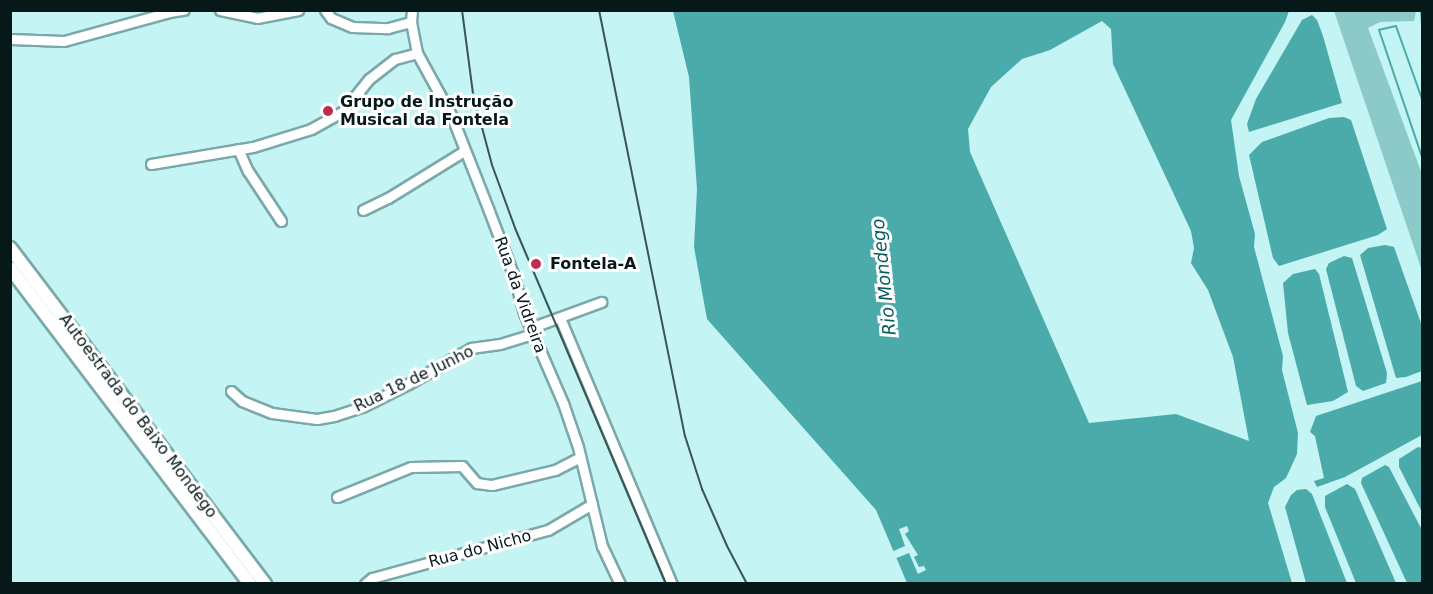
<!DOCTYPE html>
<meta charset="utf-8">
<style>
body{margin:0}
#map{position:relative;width:1433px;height:594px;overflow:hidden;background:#c4f4f3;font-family:"DejaVu Sans",sans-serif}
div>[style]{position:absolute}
.green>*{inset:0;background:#8ccaca}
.water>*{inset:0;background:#4baaaa}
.pier>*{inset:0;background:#c4f4f3}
.stream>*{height:2px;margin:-1px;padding:0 1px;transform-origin:1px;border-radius:1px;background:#4baaaa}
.roads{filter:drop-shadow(2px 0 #7ba8a8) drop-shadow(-2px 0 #7ba8a8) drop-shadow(0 2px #7ba8a8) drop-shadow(0 -2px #7ba8a8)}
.minor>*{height:9px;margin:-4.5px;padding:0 4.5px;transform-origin:4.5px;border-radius:4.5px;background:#fff}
.highway>*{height:12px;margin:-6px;padding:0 6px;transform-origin:6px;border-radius:6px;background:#fff}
.rail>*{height:2px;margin:-1px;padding:0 1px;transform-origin:1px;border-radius:1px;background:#3a5554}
.dots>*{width:16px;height:16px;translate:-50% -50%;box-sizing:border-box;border:3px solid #fff;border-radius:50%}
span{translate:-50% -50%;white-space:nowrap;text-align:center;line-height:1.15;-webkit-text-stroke:6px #fff;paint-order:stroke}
.poi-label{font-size:16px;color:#061818;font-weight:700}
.left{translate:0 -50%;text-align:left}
.street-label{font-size:16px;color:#061818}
.water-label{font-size:18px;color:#085c5d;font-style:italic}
.frame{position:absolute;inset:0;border:12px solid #061818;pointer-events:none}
</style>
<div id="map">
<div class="green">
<div style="clip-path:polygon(1334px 11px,1416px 11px,1414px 21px,1380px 22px,1368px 28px,1422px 174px,1422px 271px)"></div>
</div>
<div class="water">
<div style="clip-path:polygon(evenodd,673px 11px,1289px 11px,1285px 22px,1231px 120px,1239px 176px,1255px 234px,1254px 247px,1283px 356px,1282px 370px,1298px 433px,1297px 454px,1286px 478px,1274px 487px,1268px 503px,1292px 583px,907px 583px,876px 510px,707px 319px,694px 247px,697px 189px,689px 77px,673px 11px,1102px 21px,1111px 29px,1113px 64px,1191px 231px,1194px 248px,1191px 263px,1208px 290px,1233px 357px,1249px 441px,1176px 414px,1089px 423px,970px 152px,968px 129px,991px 87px,1022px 59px,1050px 50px,1102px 21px)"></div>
<div style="clip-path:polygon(1312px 15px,1317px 20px,1323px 36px,1342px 103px,1249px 132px,1247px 124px,1256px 99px,1302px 20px)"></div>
<div style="clip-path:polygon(1344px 117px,1351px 120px,1387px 229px,1378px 235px,1279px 266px,1273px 258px,1249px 155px,1262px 142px,1329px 118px)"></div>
<div style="clip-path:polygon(1385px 245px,1394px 247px,1422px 326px,1422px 371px,1406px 377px,1396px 378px,1360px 255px,1368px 248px)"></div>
<div style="clip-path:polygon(1344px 256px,1352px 258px,1387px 373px,1386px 383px,1363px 391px,1356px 386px,1326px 269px,1329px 263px)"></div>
<div style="clip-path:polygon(1315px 269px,1319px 274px,1348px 392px,1333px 401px,1307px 405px,1288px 333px,1283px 283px,1293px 274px)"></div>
<div style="clip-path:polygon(1422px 381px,1422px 435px,1345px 477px,1317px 487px,1314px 481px,1324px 478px,1315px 436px,1310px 432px,1316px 416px)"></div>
<div style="clip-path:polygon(1418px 447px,1422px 448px,1422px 512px,1399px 467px,1399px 459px)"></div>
<div style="clip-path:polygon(1385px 465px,1389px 467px,1422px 530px,1422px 583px,1407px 583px,1361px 483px,1362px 478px)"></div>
<div style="clip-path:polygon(1347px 484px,1355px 489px,1396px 583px,1356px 583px,1325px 507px,1325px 496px)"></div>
<div style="clip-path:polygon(1306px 489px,1312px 494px,1347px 583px,1306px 583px,1285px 507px,1291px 495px,1297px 490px)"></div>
</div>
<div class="pier">
<div style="clip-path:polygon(907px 526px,909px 531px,905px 534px,918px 555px,914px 557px,919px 567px,924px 566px,926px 570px,918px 574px,909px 553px,894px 559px,891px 552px,905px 546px,899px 529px)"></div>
</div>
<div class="stream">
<div style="left:1421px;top:10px;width:15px;rotate:86deg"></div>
<div style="left:1422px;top:99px;width:77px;rotate:-109.6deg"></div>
<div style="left:1396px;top:26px;width:17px;rotate:167deg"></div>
<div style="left:1379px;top:30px;width:134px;rotate:71.3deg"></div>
</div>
<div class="roads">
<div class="minor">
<div style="left:220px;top:10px;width:38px;rotate:12deg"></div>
<div style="left:257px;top:18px;width:42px;rotate:-11deg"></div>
<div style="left:325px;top:10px;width:10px;rotate:53deg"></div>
<div style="left:331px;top:18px;width:23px;rotate:23deg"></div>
<div style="left:352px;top:27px;width:36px;rotate:2deg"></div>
<div style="left:388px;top:28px;width:24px;rotate:-15deg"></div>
<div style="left:412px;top:10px;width:12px;rotate:95deg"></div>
<div style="left:411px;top:22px;width:32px;rotate:79deg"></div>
<div style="left:417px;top:53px;width:73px;rotate:61.3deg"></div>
<div style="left:452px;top:117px;width:101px;rotate:68.5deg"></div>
<div style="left:489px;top:211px;width:67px;rotate:69.1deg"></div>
<div style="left:513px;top:274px;width:41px;rotate:74.2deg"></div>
<div style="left:524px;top:313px;width:98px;rotate:66.6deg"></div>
<div style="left:563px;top:403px;width:46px;rotate:71.2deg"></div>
<div style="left:578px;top:447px;width:102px;rotate:76.4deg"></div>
<div style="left:602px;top:546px;width:42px;rotate:64.7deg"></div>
<div style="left:10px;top:39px;width:54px;rotate:2.1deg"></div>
<div style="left:64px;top:41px;width:109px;rotate:-15.4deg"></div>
<div style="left:169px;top:12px;width:15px;rotate:-8deg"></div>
<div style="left:238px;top:149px;width:24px;rotate:66deg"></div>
<div style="left:248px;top:171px;width:60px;rotate:56.6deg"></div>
<div style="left:151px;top:164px;width:103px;rotate:-9.5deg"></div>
<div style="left:253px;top:147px;width:61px;rotate:-17.2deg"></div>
<div style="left:311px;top:129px;width:37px;rotate:-29deg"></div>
<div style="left:343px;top:111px;width:41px;rotate:-50.9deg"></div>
<div style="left:369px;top:79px;width:33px;rotate:-38deg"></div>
<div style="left:395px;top:59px;width:23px;rotate:-15deg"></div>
<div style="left:363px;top:210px;width:28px;rotate:-26deg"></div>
<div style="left:388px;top:198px;width:89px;rotate:-31.7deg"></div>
<div style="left:560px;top:318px;width:289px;rotate:67.2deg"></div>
<div style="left:530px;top:328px;width:76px;rotate:-20.1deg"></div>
<div style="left:231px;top:391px;width:15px;rotate:42deg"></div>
<div style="left:242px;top:401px;width:32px;rotate:22deg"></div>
<div style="left:272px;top:413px;width:45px;rotate:7.6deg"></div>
<div style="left:317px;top:419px;width:17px;rotate:-10deg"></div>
<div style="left:334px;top:416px;width:29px;rotate:-18deg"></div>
<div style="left:362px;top:407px;width:51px;rotate:-26.6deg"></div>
<div style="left:408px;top:384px;width:73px;rotate:-29.7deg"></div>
<div style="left:471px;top:348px;width:29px;rotate:-8deg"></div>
<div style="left:500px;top:344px;width:34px;rotate:-17deg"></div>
<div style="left:337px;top:497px;width:80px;rotate:-22.1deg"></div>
<div style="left:411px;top:467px;width:51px;rotate:-1.1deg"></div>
<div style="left:462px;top:466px;width:23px;rotate:49deg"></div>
<div style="left:477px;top:483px;width:15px;rotate:8deg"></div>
<div style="left:492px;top:485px;width:65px;rotate:-13.4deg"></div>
<div style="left:555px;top:470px;width:28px;rotate:-27deg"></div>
<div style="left:365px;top:584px;width:9px;rotate:-41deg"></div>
<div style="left:372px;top:578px;width:182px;rotate:-15.3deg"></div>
<div style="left:548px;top:530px;width:51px;rotate:-30.6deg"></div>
</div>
<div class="highway">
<div style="left:10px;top:248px;width:422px;rotate:52.8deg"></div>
<div style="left:10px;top:268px;width:397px;rotate:52.8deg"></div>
</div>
</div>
<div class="rail">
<div style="left:462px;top:10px;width:85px;rotate:82.5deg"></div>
<div style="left:473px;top:94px;width:73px;rotate:75deg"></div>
<div style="left:492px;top:165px;width:67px;rotate:69.9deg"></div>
<div style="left:515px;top:228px;width:387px;rotate:67deg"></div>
<div style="left:599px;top:10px;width:435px;rotate:78.6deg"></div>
<div style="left:685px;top:436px;width:56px;rotate:72.2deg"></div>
<div style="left:702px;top:489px;width:62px;rotate:66.3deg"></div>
<div style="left:727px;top:546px;width:43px;rotate:62.2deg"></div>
</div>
<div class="dots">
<div style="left:328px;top:111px;background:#be2d4e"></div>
<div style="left:536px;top:264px;background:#be2d4e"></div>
</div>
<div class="poi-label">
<span class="left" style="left:340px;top:111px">Grupo de Instrução<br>Musical da Fontela</span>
<span class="left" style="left:550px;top:264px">Fontela-A</span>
</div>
<div class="street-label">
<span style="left:520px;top:295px;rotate:70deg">Rua da Vidreira</span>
<span style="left:414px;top:379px;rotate:-26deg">Rua 18 de Junho</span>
<span style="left:138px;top:416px;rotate:53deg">Autoestrada do Baixo Mondego</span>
<span style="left:480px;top:549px;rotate:-15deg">Rua do Nicho</span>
</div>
<div class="water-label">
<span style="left:884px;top:277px;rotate:-96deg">Rio Mondego</span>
</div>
<div class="frame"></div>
</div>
